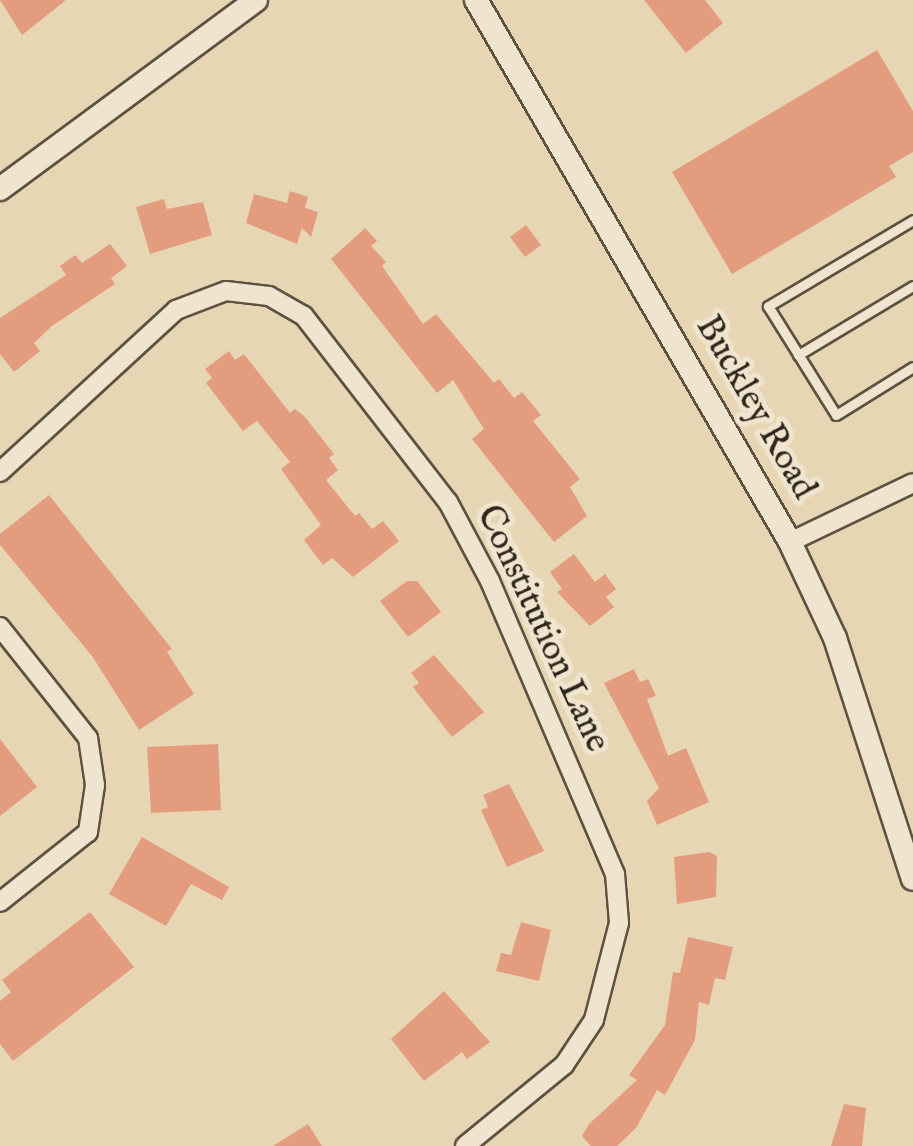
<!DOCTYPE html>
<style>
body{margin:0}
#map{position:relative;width:913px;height:1146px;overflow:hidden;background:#e7d6b3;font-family:"IM FELL English",serif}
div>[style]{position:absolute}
.building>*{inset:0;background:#e39d7e}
.roads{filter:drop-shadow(2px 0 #5d5140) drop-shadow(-2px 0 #5d5140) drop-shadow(0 2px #5d5140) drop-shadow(0 -2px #5d5140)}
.service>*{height:9px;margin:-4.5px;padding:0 4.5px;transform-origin:4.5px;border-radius:4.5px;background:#efe4ce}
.minor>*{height:18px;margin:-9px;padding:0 9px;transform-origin:9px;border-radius:9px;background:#efe4ce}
.tertiary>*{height:22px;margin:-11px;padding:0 11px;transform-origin:11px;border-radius:11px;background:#efe4ce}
span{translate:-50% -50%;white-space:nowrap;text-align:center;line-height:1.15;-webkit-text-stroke:10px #efe4ce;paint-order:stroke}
.street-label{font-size:35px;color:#2f251a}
</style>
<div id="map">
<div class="building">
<div style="clip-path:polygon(0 0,66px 0,22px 35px)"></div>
<div style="clip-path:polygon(644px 0,705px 0,723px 23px,686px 53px)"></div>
<div style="clip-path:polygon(877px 50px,913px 111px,913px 152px,889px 166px,896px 177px,732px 274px,672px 172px)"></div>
<div style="clip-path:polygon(290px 191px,308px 197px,305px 208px,318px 212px,311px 237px,302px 228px,297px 244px,246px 223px,254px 194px,287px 203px)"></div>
<div style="clip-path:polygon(164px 199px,167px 209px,203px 202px,212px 235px,150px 254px,136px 207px)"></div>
<div style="clip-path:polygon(526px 225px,541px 245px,525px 257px,510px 237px)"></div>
<div style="clip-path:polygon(365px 228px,377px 241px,371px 246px,386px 262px,382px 266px,423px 324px,436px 314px,494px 383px,499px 379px,514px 398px,522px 392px,541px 415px,533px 421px,580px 479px,570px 487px,587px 516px,554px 542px,472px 439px,484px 429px,453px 380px,437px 393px,331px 259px)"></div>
<div style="clip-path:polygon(110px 244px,127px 266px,111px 278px,115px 284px,52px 326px,34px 343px,40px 351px,14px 372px,0 354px,0 318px,66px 275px,60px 266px,75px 255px,82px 263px)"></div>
<div style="clip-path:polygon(229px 351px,235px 360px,244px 354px,290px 413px,295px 409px,305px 417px,334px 454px,329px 458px,338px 470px,326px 480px,355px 516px,359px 513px,372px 529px,383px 521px,399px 541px,353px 577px,332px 558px,323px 565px,304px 540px,321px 525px,281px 469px,290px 462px,257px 421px,243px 431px,206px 383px,212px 378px,205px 369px)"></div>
<div style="clip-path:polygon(49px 495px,172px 649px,167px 652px,194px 694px,139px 730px,92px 656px,0 545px,0 534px)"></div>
<div style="clip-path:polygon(574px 554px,595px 582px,605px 574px,616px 589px,606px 597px,614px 607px,590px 626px,557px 592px,562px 589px,550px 572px)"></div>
<div style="clip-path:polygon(407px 581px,417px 581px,441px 612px,408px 637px,380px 601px)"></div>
<div style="clip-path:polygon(434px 655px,484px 712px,452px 737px,413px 687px,419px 683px,411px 673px)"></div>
<div style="clip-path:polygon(634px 669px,640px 682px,648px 679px,656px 696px,647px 699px,668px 756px,686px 748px,709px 802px,657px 825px,647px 801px,659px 788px,604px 683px)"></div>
<div style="clip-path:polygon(0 739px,37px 787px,0 816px)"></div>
<div style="clip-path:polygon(218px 744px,221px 810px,151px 813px,147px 747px)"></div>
<div style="clip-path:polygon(509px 784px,544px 851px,507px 867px,481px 810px,488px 807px,483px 795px)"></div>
<div style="clip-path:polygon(142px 837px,229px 887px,222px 900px,191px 884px,166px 926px,109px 894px)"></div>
<div style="clip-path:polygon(709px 852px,717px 856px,716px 897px,677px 904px,674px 857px)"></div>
<div style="clip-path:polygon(90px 912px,134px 967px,13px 1061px,0 1044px,0 1001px,11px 992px,2px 980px)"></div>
<div style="clip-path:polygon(521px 922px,551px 930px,539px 981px,496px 971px,501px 953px,511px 955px)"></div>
<div style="clip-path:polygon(688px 937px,733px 947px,725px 980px,715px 978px,709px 1005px,699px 1002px,695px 1040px,665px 1095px,657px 1090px,636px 1128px,617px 1146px,591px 1146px,582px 1136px,589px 1124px,637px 1080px,629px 1075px,665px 1025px,673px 972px,680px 973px)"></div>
<div style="clip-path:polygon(444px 991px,490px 1042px,467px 1059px,462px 1052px,424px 1081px,391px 1039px)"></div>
<div style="clip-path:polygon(844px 1104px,866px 1108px,862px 1146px,831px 1146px)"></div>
<div style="clip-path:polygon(308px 1124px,322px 1146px,273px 1146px)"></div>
</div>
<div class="roads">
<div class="service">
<div style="left:913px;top:220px;width:169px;rotate:149.3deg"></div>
<div style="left:768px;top:306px;width:128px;rotate:58deg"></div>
<div style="left:836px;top:415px;width:91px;rotate:-31.9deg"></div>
<div style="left:798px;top:355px;width:134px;rotate:-31deg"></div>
</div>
<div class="minor">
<div style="left:0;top:472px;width:239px;rotate:-42.6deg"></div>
<div style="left:176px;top:310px;width:53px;rotate:-20.8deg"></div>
<div style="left:226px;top:291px;width:43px;rotate:6.6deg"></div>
<div style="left:269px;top:296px;width:40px;rotate:29.7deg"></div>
<div style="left:304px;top:316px;width:235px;rotate:52.3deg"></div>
<div style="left:448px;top:502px;width:89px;rotate:62deg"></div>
<div style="left:490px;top:581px;width:319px;rotate:66.9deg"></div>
<div style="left:615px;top:874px;width:49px;rotate:85.3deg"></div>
<div style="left:619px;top:923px;width:100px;rotate:104.5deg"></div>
<div style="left:594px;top:1020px;width:54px;rotate:123.7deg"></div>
<div style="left:564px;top:1065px;width:128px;rotate:140.7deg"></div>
<div style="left:790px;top:542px;width:136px;rotate:-25.6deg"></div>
<div style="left:0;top:627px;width:142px;rotate:51.6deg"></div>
<div style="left:88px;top:738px;width:48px;rotate:81.5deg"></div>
<div style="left:95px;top:785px;width:48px;rotate:98.5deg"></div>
<div style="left:88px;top:832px;width:112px;rotate:141.5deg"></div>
</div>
<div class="tertiary">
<div style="left:476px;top:0;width:626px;rotate:59.91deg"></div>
<div style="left:790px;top:542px;width:106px;rotate:64.9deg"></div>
<div style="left:835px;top:638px;width:253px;rotate:72.1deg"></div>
<div style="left:0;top:189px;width:318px;rotate:-36.4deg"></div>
</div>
</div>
<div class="street-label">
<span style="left:755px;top:408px;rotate:60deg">Buckley Road</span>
<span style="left:542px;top:629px;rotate:65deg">Constitution Lane</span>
</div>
</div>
